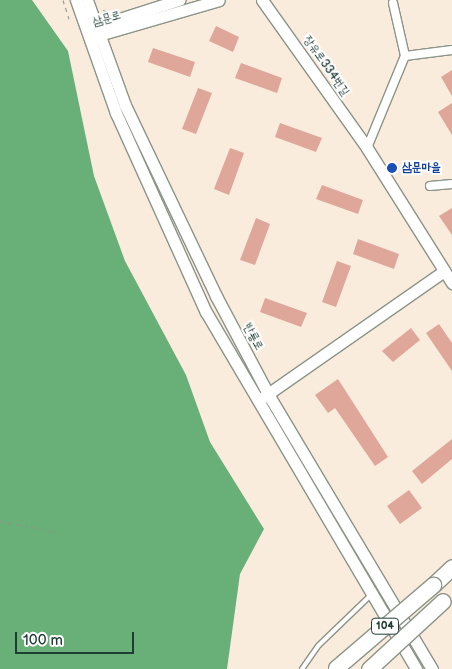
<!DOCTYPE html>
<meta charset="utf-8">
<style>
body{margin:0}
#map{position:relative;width:452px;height:669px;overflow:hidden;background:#f9ecdd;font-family:"Balsamiq Sans","Poor Story",sans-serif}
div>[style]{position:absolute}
.forest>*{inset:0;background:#68b078}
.building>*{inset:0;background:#dea799}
.path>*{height:1px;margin-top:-0.5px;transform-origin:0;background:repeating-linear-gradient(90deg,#8c9488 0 4px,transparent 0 8px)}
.roads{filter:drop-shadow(1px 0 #8c9488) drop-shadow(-1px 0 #8c9488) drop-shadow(0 1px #8c9488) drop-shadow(0 -1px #8c9488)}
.lane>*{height:4px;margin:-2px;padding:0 2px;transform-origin:2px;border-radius:2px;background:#fff}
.street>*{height:8px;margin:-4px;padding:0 4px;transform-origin:4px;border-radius:4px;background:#fff}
.secondary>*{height:11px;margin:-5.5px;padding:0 5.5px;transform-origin:5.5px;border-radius:5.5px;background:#fff}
.highway>*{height:15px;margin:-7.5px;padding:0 7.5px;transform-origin:7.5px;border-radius:7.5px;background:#fff}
.bridges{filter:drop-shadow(1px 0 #8c9488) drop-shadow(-1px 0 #8c9488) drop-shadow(0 1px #8c9488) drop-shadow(0 -1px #8c9488)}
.highway-bridge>*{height:15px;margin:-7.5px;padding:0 7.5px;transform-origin:7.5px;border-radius:7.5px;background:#fff}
.dots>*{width:14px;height:14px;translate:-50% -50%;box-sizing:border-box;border:2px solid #fff;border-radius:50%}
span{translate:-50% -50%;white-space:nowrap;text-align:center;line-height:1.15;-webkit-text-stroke:4px #fff;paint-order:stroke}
.shield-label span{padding:1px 4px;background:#fff;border:1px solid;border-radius:4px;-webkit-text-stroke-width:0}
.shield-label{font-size:11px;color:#1f3d34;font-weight:700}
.street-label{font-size:12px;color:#1f3d34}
.transit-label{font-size:12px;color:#164399;font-weight:700}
.left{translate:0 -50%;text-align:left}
.scale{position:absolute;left:15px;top:632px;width:119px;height:22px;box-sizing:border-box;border:2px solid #1f3d34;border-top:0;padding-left:6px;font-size:15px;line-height:18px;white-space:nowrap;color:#1f3d34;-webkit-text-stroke:4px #fff;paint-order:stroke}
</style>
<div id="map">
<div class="forest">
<div style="clip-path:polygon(0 0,32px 0,68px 51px,94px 176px,125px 261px,186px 375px,210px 442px,264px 529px,240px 574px,227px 669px,0 669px)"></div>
</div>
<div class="building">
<div style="clip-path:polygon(216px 26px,239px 37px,233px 52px,209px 41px)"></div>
<div style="clip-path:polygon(153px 48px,195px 62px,190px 77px,148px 62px)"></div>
<div style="clip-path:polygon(241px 63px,282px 78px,277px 93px,235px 78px)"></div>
<div style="clip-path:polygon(452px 70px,452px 96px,441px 77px)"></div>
<div style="clip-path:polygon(198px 88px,212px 93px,196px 134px,182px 129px)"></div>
<div style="clip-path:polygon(452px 103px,452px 135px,438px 112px)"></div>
<div style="clip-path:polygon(280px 123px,322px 138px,316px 152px,275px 137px)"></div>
<div style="clip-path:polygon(230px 148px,244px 153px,229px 195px,214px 189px)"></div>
<div style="clip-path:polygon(322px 185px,363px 200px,358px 214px,316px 199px)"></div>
<div style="clip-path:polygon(452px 208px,452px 235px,439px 216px)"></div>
<div style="clip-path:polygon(256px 218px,270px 224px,255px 265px,240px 260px)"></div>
<div style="clip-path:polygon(358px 239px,399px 254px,394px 269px,353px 254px)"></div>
<div style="clip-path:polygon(337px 261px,351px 266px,336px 307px,322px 302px)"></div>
<div style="clip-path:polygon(265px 298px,307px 313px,301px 327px,260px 312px)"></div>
<div style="clip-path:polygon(439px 324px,452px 343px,452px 371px,426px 333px)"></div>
<div style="clip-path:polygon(411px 328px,420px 340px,393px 362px,382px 351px)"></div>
<div style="clip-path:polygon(338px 379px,388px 457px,375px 466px,335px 408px,328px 413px,315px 395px)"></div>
<div style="clip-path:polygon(452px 439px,452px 459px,422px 484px,412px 471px)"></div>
<div style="clip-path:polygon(409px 490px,422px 508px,400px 524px,387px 506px)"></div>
</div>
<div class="path">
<div style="left:63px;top:0;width:22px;rotate:72deg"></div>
<div style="left:103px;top:10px;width:6px;rotate:18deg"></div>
<div style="left:0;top:521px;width:58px;rotate:10.9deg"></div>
</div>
<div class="roads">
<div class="lane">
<div style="left:302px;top:669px;width:29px;rotate:-55deg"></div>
<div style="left:319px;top:645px;width:71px;rotate:-43.9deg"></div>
</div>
<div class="street">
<div style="left:393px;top:3px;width:54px;rotate:77.2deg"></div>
<div style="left:405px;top:56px;width:47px;rotate:-7.3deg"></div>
<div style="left:367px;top:148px;width:100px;rotate:-67.6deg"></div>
<div style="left:430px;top:186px;width:22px;rotate:-5deg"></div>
</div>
<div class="secondary">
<div style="left:76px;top:0;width:120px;rotate:70.5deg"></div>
<div style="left:116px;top:113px;width:218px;rotate:65.7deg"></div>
<div style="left:206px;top:312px;width:414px;rotate:59.5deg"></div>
<div style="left:87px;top:0;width:112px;rotate:70.1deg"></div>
<div style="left:125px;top:105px;width:212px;rotate:64.5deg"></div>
<div style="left:216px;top:296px;width:111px;rotate:62deg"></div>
<div style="left:268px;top:394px;width:320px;rotate:59.2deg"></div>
<div style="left:262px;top:0;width:181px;rotate:54.6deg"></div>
<div style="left:367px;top:148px;width:160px;rotate:57.8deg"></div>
<div style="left:88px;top:29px;width:96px;rotate:-17.7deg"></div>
<div style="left:92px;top:37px;width:132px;rotate:-16.2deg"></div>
<div style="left:262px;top:398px;width:222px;rotate:-34.9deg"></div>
</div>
<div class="highway">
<div style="left:433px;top:585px;width:26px;rotate:-43deg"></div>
</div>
</div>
<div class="bridges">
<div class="highway-bridge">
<div style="left:336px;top:668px;width:128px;rotate:-40.6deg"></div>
<div style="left:369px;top:669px;width:100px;rotate:-42.6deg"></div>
</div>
</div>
<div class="dots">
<div style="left:392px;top:168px;background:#1a4fb4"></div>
</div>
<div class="shield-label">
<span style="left:385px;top:626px">104</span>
</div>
<div class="street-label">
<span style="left:107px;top:19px;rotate:-16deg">삼문로</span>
<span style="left:326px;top:66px;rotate:55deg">장유로334번길</span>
<span style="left:253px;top:337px;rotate:62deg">반룡로</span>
</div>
<div class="transit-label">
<span class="left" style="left:402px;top:168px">삼문마을</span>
</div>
<div class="scale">100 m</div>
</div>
